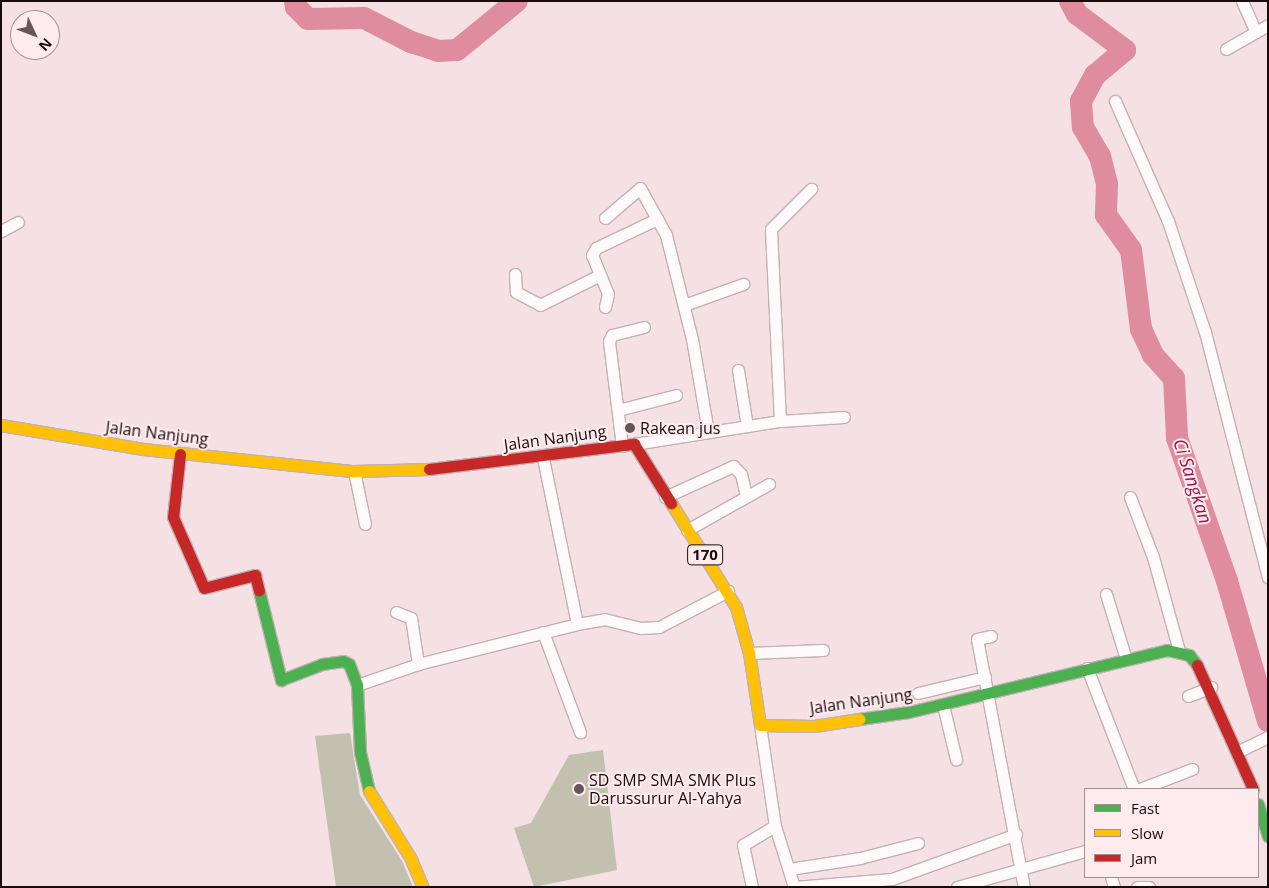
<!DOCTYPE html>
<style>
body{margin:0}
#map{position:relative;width:1269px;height:888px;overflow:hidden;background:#f5e0e4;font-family:"Open Sans",sans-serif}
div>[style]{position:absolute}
.river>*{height:22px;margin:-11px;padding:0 11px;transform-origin:11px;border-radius:11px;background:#df8c9e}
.building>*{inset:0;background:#c2c0af}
.roads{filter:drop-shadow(1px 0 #c2b1b4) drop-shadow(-1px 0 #c2b1b4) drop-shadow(0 1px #c2b1b4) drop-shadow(0 -1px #c2b1b4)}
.street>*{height:11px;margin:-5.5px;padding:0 5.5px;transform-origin:5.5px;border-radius:5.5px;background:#fefafb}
.fast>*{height:11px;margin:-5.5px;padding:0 5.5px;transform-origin:5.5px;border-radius:5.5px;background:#4caf50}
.slow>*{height:11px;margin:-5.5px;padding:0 5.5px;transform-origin:5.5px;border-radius:5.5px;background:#ffc107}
.jam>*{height:11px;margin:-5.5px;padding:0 5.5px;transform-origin:5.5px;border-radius:5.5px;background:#c62828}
.dots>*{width:14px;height:14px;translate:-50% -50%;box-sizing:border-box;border:2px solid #fdebee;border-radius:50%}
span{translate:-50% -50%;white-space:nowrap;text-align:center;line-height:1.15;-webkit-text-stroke:4px #fdebee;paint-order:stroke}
.shield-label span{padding:1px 4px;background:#fdebee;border:1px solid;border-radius:4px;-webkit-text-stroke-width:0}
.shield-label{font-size:15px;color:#180a0d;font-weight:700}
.poi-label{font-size:16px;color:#180a0d}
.left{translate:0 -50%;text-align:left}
.street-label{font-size:16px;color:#180a0d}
.water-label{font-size:18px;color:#9b1444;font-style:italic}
.frame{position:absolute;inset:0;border:2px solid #180a0d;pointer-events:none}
.legend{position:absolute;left:1084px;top:788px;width:175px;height:90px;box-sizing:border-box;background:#fdebee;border:1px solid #a19194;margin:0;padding:6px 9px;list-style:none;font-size:15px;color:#180a0d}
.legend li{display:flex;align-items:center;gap:10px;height:25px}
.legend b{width:25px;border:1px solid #a19194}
.north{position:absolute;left:10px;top:10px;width:50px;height:50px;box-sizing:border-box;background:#fdebee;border:1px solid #a19194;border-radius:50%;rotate:133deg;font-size:14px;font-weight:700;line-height:20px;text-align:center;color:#180a0d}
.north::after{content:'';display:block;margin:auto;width:18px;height:22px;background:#655558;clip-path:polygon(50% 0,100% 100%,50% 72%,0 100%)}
</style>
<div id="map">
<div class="river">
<div style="left:295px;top:1px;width:6px;rotate:81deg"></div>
<div style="left:296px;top:7px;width:17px;rotate:45deg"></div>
<div style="left:308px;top:19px;width:56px;rotate:-1deg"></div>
<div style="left:364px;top:18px;width:53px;rotate:27.1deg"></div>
<div style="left:411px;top:42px;width:28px;rotate:18deg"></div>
<div style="left:438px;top:51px;width:19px;rotate:-3deg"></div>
<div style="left:457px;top:50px;width:77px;rotate:-39.2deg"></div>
<div style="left:1070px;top:1px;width:15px;rotate:62deg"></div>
<div style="left:1077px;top:14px;width:60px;rotate:36.9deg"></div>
<div style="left:1125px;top:50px;width:39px;rotate:140deg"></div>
<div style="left:1095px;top:75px;width:30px;rotate:118deg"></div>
<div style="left:1081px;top:101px;width:26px;rotate:86deg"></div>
<div style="left:1083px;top:127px;width:34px;rotate:60deg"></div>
<div style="left:1100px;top:156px;width:29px;rotate:76deg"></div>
<div style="left:1107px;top:184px;width:31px;rotate:92deg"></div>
<div style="left:1106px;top:215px;width:43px;rotate:54.5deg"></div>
<div style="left:1131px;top:250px;width:80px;rotate:82.8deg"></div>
<div style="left:1141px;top:329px;width:29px;rotate:65deg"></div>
<div style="left:1153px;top:355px;width:31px;rotate:48deg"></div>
<div style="left:1174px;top:378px;width:60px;rotate:87.1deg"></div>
<div style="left:1177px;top:438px;width:151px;rotate:70.7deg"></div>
<div style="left:1227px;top:581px;width:146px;rotate:73.7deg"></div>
</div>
<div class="building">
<div style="clip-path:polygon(350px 733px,360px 795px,402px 861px,413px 887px,336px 887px,315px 736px)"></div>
<div style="clip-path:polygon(603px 750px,617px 870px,534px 887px,514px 828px,531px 823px,569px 755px)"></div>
</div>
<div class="roads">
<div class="street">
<div style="left:1242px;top:1px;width:34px;rotate:66deg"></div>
<div style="left:1226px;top:49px;width:48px;rotate:-29.7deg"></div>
<div style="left:1115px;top:101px;width:131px;rotate:66.2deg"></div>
<div style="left:1168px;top:221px;width:117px;rotate:71.6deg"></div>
<div style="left:1205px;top:332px;width:253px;rotate:75.6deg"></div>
<div style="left:605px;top:218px;width:46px;rotate:-40.6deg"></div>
<div style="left:640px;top:188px;width:54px;rotate:61deg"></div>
<div style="left:666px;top:235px;width:107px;rotate:76deg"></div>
<div style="left:692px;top:339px;width:94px;rotate:80.2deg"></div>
<div style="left:1px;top:231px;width:19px;rotate:-28deg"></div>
<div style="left:515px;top:274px;width:18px;rotate:87deg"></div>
<div style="left:516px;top:292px;width:27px;rotate:28deg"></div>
<div style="left:540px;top:305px;width:67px;rotate:-26.6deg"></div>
<div style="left:684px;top:305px;width:63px;rotate:-19.6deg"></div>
<div style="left:605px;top:307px;width:13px;rotate:-77deg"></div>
<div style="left:608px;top:294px;width:42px;rotate:-112.3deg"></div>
<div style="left:592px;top:255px;width:8px;rotate:-60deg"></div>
<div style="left:596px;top:248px;width:68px;rotate:-25.4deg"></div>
<div style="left:738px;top:370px;width:57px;rotate:80.9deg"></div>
<div style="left:618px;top:410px;width:60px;rotate:-14.5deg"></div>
<div style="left:780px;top:421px;width:192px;rotate:-92.7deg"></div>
<div style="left:771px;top:229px;width:57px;rotate:-45deg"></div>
<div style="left:634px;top:444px;width:148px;rotate:-9deg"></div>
<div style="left:780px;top:421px;width:64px;rotate:-3.6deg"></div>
<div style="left:622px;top:446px;width:106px;rotate:-97.1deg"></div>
<div style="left:609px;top:341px;width:7px;rotate:-63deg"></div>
<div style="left:612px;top:335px;width:33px;rotate:-14deg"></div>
<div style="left:543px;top:458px;width:169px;rotate:78.4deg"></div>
<div style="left:354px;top:471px;width:54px;rotate:78.3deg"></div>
<div style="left:665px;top:497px;width:75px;rotate:-24.5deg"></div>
<div style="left:733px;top:466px;width:11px;rotate:45deg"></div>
<div style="left:741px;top:474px;width:23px;rotate:77deg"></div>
<div style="left:1130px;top:497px;width:64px;rotate:69deg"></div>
<div style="left:1153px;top:557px;width:98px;rotate:74.5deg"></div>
<div style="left:687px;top:530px;width:94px;rotate:-29.3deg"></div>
<div style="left:1106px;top:594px;width:68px;rotate:72.9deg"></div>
<div style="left:396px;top:612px;width:16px;rotate:22deg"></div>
<div style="left:411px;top:618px;width:47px;rotate:81.3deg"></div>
<div style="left:543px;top:632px;width:107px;rotate:69.7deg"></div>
<div style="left:991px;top:636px;width:14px;rotate:168deg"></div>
<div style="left:977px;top:639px;width:252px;rotate:79.3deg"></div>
<div style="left:749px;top:653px;width:74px;rotate:-2.3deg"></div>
<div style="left:1087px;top:668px;width:130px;rotate:68.8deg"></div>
<div style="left:357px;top:685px;width:65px;rotate:-19deg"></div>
<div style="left:418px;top:664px;width:164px;rotate:-14.1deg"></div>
<div style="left:577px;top:624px;width:27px;rotate:-10deg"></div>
<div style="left:604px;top:619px;width:37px;rotate:14deg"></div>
<div style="left:640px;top:628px;width:19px;rotate:-3deg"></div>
<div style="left:659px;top:627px;width:78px;rotate:-27.6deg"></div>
<div style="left:918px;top:693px;width:69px;rotate:-13.4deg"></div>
<div style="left:1188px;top:696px;width:25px;rotate:-21deg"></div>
<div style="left:943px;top:705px;width:56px;rotate:76.5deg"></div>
<div style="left:760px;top:725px;width:102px;rotate:81.6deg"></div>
<div style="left:775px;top:826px;width:64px;rotate:72.7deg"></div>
<div style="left:1239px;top:751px;width:32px;rotate:-26deg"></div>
<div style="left:1140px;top:789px;width:56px;rotate:-21deg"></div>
<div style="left:789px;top:869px;width:72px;rotate:-8.8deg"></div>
<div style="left:860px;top:858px;width:60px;rotate:-14.5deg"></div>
<div style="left:1111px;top:877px;width:10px;rotate:73deg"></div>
<div style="left:752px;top:887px;width:43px;rotate:-102.1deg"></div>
<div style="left:743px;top:845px;width:37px;rotate:-31deg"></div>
<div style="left:794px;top:887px;width:98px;rotate:-4.7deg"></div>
<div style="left:892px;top:879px;width:132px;rotate:-19.9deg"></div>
<div style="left:957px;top:887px;width:133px;rotate:-15.7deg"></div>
<div style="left:1137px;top:887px;width:12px"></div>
</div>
<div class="fast">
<div style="left:259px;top:591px;width:92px;rotate:76.1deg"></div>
<div style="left:281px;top:680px;width:44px;rotate:-21.3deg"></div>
<div style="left:322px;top:664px;width:21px;rotate:-8deg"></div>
<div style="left:343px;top:661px;width:7px;rotate:27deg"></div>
<div style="left:349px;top:664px;width:22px;rotate:69deg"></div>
<div style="left:357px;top:685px;width:67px;rotate:87.4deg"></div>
<div style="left:360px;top:752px;width:40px;rotate:77deg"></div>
<div style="left:859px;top:719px;width:50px;rotate:-8deg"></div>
<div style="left:909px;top:712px;width:265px;rotate:-13.5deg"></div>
<div style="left:1167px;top:650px;width:23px;rotate:13deg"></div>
<div style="left:1189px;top:655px;width:13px;rotate:51deg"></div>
<div style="left:1258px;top:804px;width:34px;rotate:73deg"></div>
</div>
<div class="slow">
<div style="left:1px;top:425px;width:144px;rotate:9.6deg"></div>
<div style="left:143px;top:449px;width:212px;rotate:6deg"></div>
<div style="left:354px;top:471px;width:75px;rotate:-1.5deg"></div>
<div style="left:671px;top:503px;width:123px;rotate:58deg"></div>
<div style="left:736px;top:607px;width:48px;rotate:74.2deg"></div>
<div style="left:749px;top:653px;width:73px;rotate:81.3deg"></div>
<div style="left:760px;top:725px;width:54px;rotate:1.1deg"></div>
<div style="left:814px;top:726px;width:46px;rotate:-8.8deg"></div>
<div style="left:369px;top:791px;width:78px;rotate:58.2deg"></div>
<div style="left:410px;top:857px;width:33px;rotate:67deg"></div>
</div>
<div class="jam">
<div style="left:180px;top:454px;width:63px;rotate:96.3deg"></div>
<div style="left:173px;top:517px;width:77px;rotate:66.4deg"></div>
<div style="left:204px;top:588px;width:53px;rotate:-14.3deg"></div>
<div style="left:255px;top:575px;width:16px;rotate:76deg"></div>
<div style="left:429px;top:469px;width:207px;rotate:-7deg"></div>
<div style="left:634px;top:444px;width:70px;rotate:57.9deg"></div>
<div style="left:1197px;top:665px;width:136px;rotate:65.7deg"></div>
</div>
</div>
<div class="dots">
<div style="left:630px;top:428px;background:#655558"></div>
<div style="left:579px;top:789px;background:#655558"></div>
</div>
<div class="shield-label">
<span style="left:705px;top:555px">170</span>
</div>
<div class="poi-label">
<span class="left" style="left:640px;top:428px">Rakean jus</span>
<span class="left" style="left:589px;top:789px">SD SMP SMA SMK Plus<br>Darussurur Al-Yahya</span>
</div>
<div class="street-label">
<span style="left:157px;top:433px;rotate:7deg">Jalan Nanjung</span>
<span style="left:555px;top:438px;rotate:-8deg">Jalan Nanjung</span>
<span style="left:861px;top:701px;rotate:-8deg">Jalan Nanjung</span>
</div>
<div class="water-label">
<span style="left:1193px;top:481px;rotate:72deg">Ci Sangkan</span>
</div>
<div class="frame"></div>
<ul class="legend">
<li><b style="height:6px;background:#4caf50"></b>Fast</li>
<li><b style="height:6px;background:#ffc107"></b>Slow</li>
<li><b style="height:6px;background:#c62828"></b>Jam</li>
</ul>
<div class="north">N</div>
</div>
